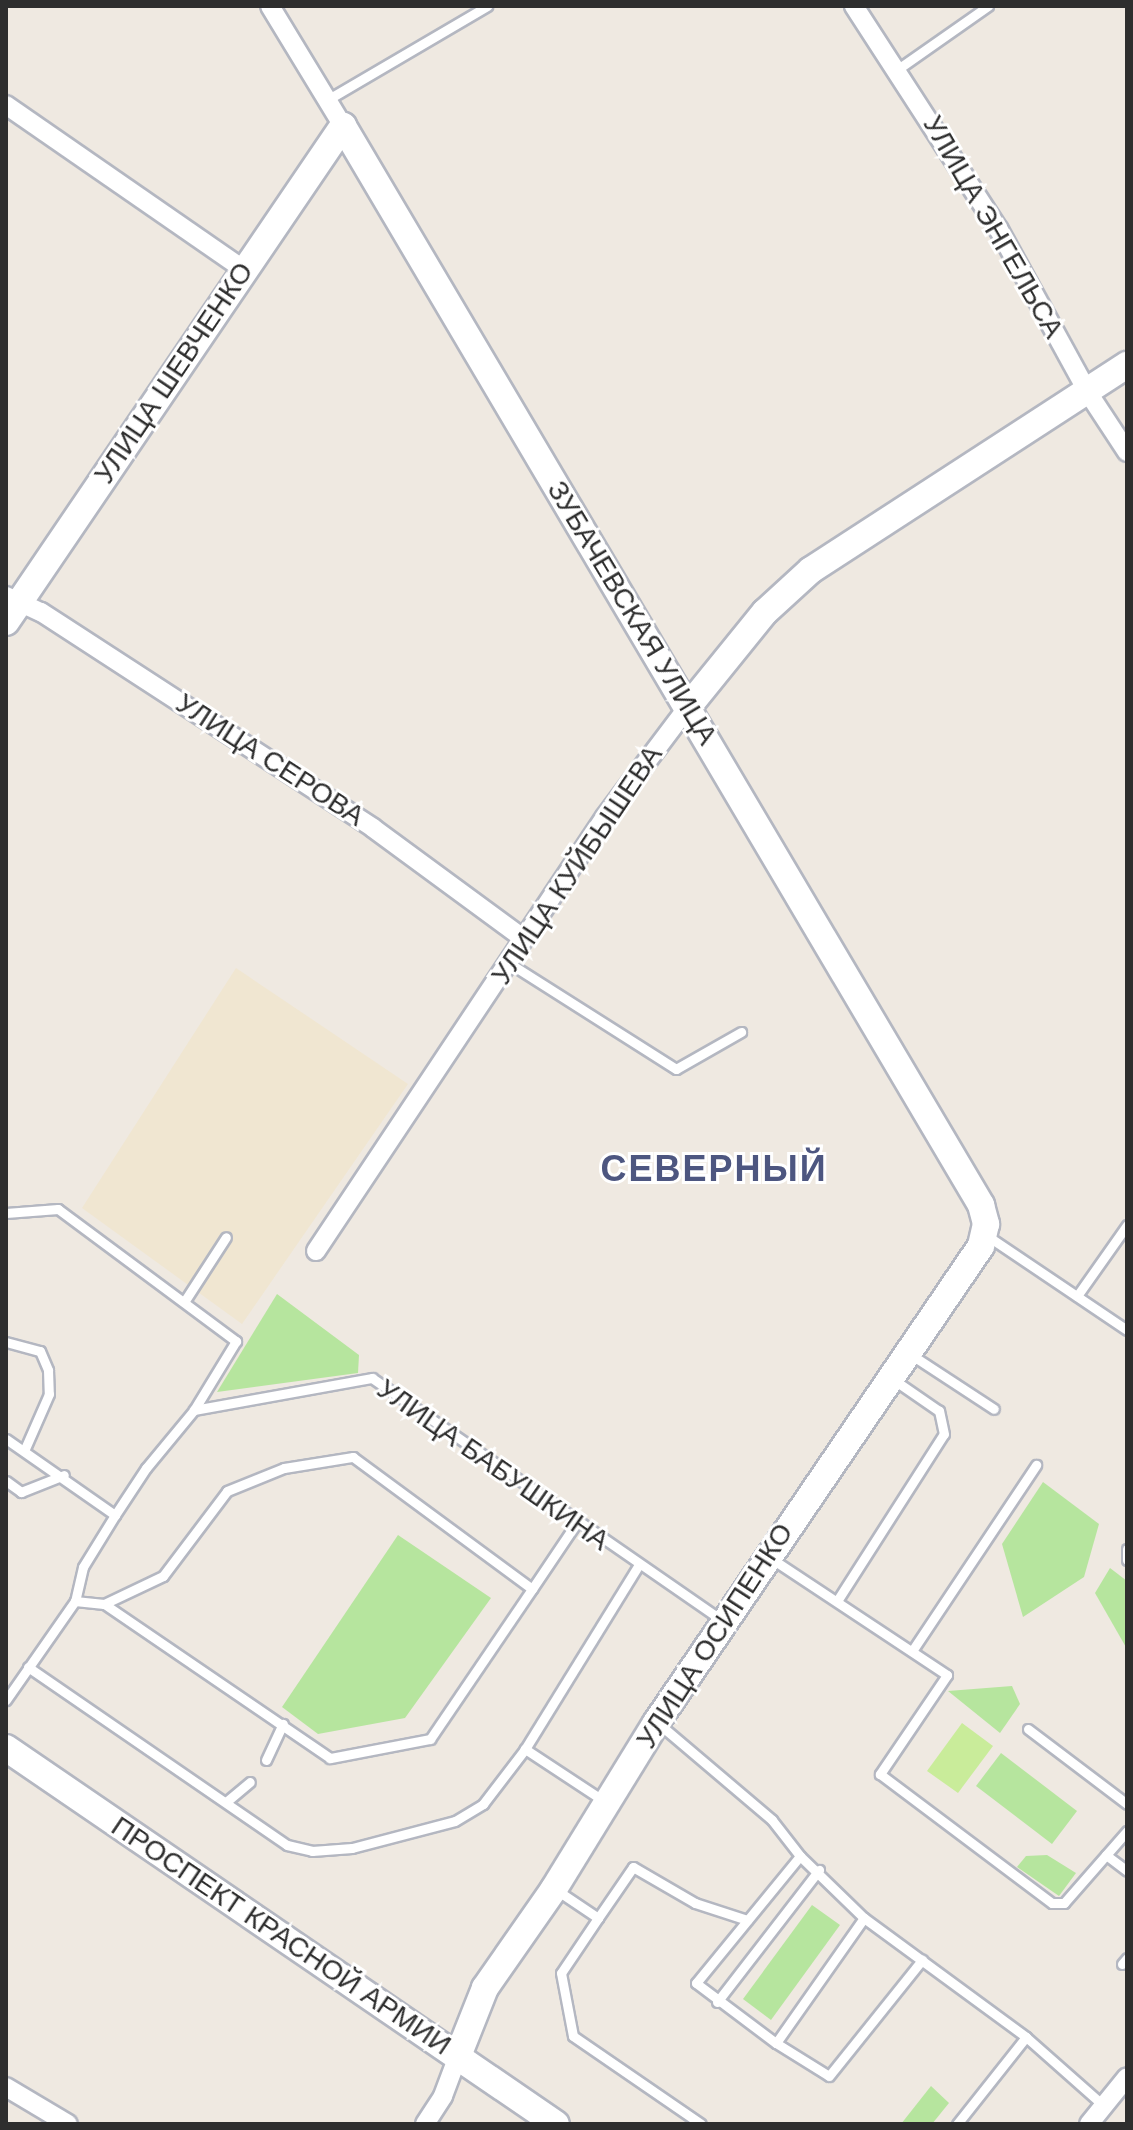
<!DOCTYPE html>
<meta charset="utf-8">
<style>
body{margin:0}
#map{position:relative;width:1133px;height:2130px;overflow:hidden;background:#efe9e1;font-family:Helvetica,sans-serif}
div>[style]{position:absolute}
.education>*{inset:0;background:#f0e6d1}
.green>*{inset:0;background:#b6e59e}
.pitch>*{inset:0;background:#c9ec9a}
.roads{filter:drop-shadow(2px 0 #b4b7c1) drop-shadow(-2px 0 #b4b7c1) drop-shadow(0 2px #b4b7c1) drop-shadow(0 -2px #b4b7c1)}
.lane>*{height:9px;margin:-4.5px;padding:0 4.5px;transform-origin:4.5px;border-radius:4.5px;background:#fff}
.street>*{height:18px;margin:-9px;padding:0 9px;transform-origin:9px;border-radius:9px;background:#fff}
.secondary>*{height:26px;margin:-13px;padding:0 13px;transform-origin:13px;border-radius:13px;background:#fff}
span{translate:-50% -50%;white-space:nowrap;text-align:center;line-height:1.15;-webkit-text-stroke:6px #fff;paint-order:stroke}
.street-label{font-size:28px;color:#2e2e2e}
.district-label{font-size:36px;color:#4d5680;font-weight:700;letter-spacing:2px}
.frame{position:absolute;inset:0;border:8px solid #2e2e2e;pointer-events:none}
</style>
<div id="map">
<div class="education">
<div style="clip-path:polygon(236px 968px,408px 1084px,242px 1324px,82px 1208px)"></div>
</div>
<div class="green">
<div style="clip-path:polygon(277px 1294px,359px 1355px,358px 1373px,217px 1392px)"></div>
<div style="clip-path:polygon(1043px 1482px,1099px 1524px,1084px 1577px,1023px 1617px,1002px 1544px)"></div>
<div style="clip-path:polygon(398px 1535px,491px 1598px,405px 1718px,318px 1734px,282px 1707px)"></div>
<div style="clip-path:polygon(1110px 1568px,1127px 1581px,1127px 1649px,1095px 1593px)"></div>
<div style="clip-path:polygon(1012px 1686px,1020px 1704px,1000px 1733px,948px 1691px)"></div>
<div style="clip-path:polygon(1001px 1753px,1077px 1811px,1052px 1844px,976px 1786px)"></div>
<div style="clip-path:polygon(1047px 1855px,1076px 1873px,1059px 1896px,1017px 1867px,1026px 1856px)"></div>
<div style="clip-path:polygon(812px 1905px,840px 1925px,771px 2020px,743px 1999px)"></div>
<div style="clip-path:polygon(931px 2086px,949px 2103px,932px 2124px,901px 2124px)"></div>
</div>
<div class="pitch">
<div style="clip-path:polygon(962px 1723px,993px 1746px,958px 1793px,927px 1771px)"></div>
</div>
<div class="roads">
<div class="lane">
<div style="left:898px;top:69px;width:110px;rotate:-35deg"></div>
<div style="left:327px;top:100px;width:186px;rotate:-30.4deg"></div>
<div style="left:509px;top:963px;width:198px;rotate:32.4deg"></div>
<div style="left:676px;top:1069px;width:75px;rotate:-29.6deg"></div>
<div style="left:6px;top:1213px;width:52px;rotate:-4.4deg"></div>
<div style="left:58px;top:1209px;width:222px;rotate:36.6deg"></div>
<div style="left:236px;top:1341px;width:81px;rotate:121.3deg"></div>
<div style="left:194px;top:1410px;width:75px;rotate:129.6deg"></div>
<div style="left:146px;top:1468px;width:56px;rotate:123.4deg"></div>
<div style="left:115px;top:1515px;width:61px;rotate:121.6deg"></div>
<div style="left:83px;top:1567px;width:35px;rotate:103deg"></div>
<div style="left:75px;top:1601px;width:121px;rotate:124.9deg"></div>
<div style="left:986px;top:1235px;width:170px;rotate:34deg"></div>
<div style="left:1077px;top:1296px;width:87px;rotate:-54.8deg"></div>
<div style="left:184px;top:1302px;width:77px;rotate:-57.1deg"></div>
<div style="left:6px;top:1342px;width:35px;rotate:15deg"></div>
<div style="left:40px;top:1351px;width:21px;rotate:67deg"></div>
<div style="left:48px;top:1370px;width:24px;rotate:88deg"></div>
<div style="left:49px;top:1394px;width:62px;rotate:113.7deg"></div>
<div style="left:910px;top:1354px;width:100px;rotate:33.2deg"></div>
<div style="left:194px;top:1410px;width:181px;rotate:-10.2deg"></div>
<div style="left:372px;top:1378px;width:428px;rotate:34.7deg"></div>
<div style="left:6px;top:1439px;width:133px;rotate:34.9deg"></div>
<div style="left:6px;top:1481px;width:19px;rotate:36deg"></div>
<div style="left:21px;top:1492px;width:46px;rotate:-21.6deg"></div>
<div style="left:1127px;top:1549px;width:11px;rotate:90deg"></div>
<div style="left:772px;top:1559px;width:210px;rotate:33.5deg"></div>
<div style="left:947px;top:1675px;width:120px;rotate:124.1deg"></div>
<div style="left:880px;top:1774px;width:215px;rotate:36.9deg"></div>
<div style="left:1052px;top:1903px;width:12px"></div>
<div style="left:1064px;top:1903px;width:96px;rotate:-48.8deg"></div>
<div style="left:532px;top:1589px;width:81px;rotate:-56.1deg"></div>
<div style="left:75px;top:1601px;width:29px;rotate:6deg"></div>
<div style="left:104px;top:1604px;width:65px;rotate:-25.4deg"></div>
<div style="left:163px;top:1576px;width:106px;rotate:-53deg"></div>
<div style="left:227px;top:1491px;width:61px;rotate:-22deg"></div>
<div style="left:284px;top:1468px;width:70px;rotate:-9.1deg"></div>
<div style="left:353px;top:1457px;width:222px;rotate:36.4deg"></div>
<div style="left:532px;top:1589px;width:181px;rotate:124.2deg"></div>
<div style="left:430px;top:1739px;width:102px;rotate:169.2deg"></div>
<div style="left:330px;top:1758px;width:273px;rotate:-145.7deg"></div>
<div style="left:837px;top:1601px;width:198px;rotate:-57.4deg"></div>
<div style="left:944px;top:1434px;width:24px;rotate:-102deg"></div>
<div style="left:939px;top:1411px;width:55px;rotate:-145.4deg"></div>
<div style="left:912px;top:1651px;width:224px;rotate:-56.3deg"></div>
<div style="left:28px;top:1667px;width:314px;rotate:34.5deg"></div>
<div style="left:287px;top:1845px;width:26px;rotate:13deg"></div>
<div style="left:312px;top:1851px;width:40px;rotate:-4.3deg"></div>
<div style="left:352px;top:1848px;width:106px;rotate:-14.7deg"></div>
<div style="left:455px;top:1821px;width:33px;rotate:-31deg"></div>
<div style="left:483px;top:1804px;width:69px;rotate:-52.6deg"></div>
<div style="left:659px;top:1724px;width:148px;rotate:40.3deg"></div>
<div style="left:772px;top:1820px;width:46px;rotate:52.1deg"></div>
<div style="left:800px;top:1856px;width:89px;rotate:44.1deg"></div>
<div style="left:864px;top:1918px;width:201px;rotate:36.3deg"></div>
<div style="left:1026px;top:2037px;width:104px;rotate:41.5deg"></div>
<div style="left:1028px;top:1729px;width:124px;rotate:37.1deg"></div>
<div style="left:266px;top:1760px;width:40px;rotate:-65deg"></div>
<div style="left:604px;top:1801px;width:95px;rotate:-146.6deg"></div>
<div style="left:525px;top:1749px;width:215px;rotate:-58.3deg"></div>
<div style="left:226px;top:1802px;width:31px;rotate:-40deg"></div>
<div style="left:1106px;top:1855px;width:26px;rotate:37deg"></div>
<div style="left:800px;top:1856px;width:164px;rotate:129.3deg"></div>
<div style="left:696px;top:1983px;width:100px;rotate:36.9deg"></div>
<div style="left:776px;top:2043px;width:153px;rotate:-54.9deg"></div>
<div style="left:555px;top:1889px;width:52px;rotate:34deg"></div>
<div style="left:598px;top:1918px;width:66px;rotate:123.9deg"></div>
<div style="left:561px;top:1973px;width:64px;rotate:79.2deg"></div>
<div style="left:573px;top:2036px;width:155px;rotate:34.5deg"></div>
<div style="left:598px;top:1918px;width:62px;rotate:-55.5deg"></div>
<div style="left:633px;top:1867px;width:72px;rotate:30.1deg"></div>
<div style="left:695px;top:1903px;width:55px;rotate:18.1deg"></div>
<div style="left:1122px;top:1964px;width:8px;rotate:-50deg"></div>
<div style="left:717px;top:2002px;width:167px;rotate:-52.3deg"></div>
<div style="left:776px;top:2043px;width:62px;rotate:31.9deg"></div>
<div style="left:829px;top:2076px;width:149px;rotate:-51.3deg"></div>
<div style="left:957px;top:2124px;width:111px;rotate:-51.6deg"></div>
</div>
<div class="street">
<div style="left:270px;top:6px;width:140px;rotate:58.7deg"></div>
<div style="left:854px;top:6px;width:267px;rotate:57.1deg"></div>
<div style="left:999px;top:230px;width:183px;rotate:61.3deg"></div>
<div style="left:1087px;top:391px;width:73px;rotate:56.7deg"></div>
<div style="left:6px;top:105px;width:290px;rotate:34.7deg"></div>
<div style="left:6px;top:596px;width:38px;rotate:25deg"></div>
<div style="left:41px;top:612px;width:396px;rotate:33deg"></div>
<div style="left:373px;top:828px;width:187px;rotate:36.3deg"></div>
<div style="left:316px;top:1251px;width:521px;rotate:-56.34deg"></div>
<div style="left:605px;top:817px;width:138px;rotate:-53deg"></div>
<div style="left:6px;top:2087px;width:72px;rotate:30.8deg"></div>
<div style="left:425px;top:2124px;width:33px;rotate:-57deg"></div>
<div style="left:443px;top:2096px;width:43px;rotate:-69.4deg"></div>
<div style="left:1089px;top:2124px;width:60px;rotate:-51deg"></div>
</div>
<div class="secondary">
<div style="left:6px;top:622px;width:600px;rotate:-55.81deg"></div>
<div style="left:343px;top:126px;width:1254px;rotate:59.4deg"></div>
<div style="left:981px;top:1205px;width:20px;rotate:75deg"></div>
<div style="left:986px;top:1224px;width:23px;rotate:103deg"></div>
<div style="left:981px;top:1246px;width:577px;rotate:124.27deg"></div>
<div style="left:656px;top:1723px;width:195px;rotate:121.6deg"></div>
<div style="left:554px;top:1889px;width:121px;rotate:124.9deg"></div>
<div style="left:485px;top:1988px;width:73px;rotate:111.7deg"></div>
<div style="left:688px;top:707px;width:122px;rotate:-51deg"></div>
<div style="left:765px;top:612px;width:62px;rotate:-42.4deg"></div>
<div style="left:811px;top:570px;width:377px;rotate:-33deg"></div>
<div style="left:6px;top:1748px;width:666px;rotate:34.36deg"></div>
</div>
</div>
<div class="street-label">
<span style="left:993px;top:227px;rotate:60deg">УЛИЦА ЭНГЕЛЬСА</span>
<span style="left:174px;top:373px;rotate:-56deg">УЛИЦА ШЕВЧЕНКО</span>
<span style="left:632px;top:613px;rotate:59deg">ЗУБАЧЕВСКАЯ УЛИЦА</span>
<span style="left:270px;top:760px;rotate:33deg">УЛИЦА СЕРОВА</span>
<span style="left:577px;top:865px;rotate:-56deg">УЛИЦА КУЙБЫШЕВА</span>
<span style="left:493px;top:1465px;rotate:35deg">УЛИЦА БАБУШКИНА</span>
<span style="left:715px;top:1636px;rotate:-57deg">УЛИЦА ОСИПЕНКО</span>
<span style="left:281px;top:1936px;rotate:34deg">ПРОСПЕКТ КРАСНОЙ АРМИИ</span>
</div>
<div class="district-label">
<span style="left:714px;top:1169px">СЕВЕРНЫЙ</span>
</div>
<div class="frame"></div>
</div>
